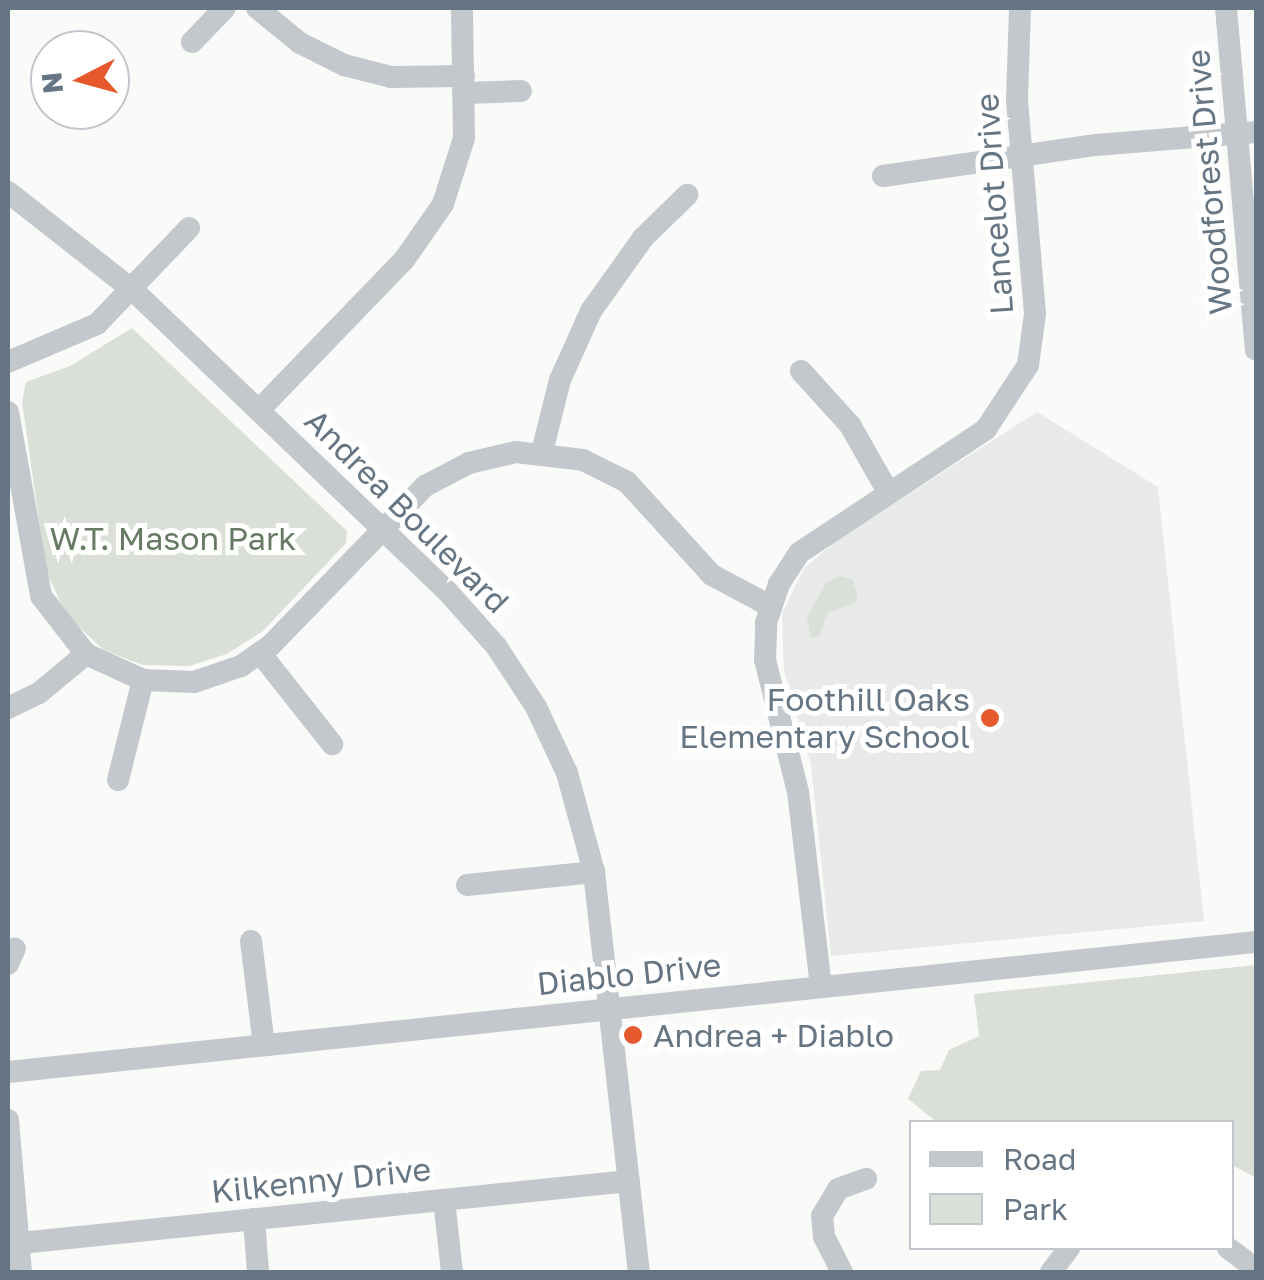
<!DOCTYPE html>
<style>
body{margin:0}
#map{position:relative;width:1264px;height:1280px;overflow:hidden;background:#fafaf8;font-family:"Golos Text",sans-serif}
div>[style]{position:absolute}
.built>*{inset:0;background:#e8e9e9}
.green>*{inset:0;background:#dadfd7}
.minor>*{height:22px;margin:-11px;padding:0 11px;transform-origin:11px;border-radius:11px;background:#c3c8cc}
.dots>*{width:28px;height:28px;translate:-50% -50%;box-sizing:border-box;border:5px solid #fff;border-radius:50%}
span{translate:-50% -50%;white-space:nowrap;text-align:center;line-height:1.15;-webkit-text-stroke:10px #fff;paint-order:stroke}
.street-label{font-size:32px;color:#657583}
.park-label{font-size:32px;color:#677a64}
.poi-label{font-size:32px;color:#657583}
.right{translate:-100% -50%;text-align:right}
.left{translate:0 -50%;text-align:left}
.frame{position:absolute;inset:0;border:10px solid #657583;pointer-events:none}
.legend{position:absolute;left:909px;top:1120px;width:325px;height:130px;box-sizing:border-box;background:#fff;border:2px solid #c1c8cd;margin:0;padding:12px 18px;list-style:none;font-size:30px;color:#657583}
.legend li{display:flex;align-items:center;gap:20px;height:50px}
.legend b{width:50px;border:2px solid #c1c8cd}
.north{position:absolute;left:30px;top:30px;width:100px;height:100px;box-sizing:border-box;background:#fff;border:2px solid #c1c8cd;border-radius:50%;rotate:264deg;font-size:28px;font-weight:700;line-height:40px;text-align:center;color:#657583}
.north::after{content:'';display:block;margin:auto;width:35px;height:45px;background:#e5592c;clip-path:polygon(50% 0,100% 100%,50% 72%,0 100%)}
</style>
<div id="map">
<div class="built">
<div style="clip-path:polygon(1037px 412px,1158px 487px,1204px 921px,831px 956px,811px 765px,784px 671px,782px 614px,804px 568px,840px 538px)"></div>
</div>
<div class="green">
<div style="clip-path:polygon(132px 328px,347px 531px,346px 543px,263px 631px,227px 654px,189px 666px,142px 665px,104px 650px,66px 615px,46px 570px,22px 402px,26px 382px,70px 366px)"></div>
<div style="clip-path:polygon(839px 576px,852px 579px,858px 596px,854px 604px,827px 613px,820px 636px,811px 638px,807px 618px,826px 583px)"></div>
<div style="clip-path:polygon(1256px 965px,1256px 1178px,1232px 1165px,1232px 1122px,937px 1122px,908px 1099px,921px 1071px,940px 1070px,949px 1050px,979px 1036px,974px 994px)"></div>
</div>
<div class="minor">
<div style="left:257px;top:8px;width:55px;rotate:39.1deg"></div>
<div style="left:300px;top:43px;width:49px;rotate:26.6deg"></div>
<div style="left:344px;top:65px;width:49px;rotate:14.3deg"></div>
<div style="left:391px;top:77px;width:73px;rotate:-0.8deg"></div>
<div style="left:1226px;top:8px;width:343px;rotate:85deg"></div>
<div style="left:192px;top:42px;width:47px;rotate:-45.9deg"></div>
<div style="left:465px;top:93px;width:56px;rotate:-2deg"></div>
<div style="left:883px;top:176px;width:215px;rotate:-8.3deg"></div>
<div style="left:1096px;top:145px;width:161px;rotate:-4.6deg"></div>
<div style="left:8px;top:192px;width:160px;rotate:38.2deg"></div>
<div style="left:134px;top:291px;width:434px;rotate:43.8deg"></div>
<div style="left:447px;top:591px;width:74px;rotate:48.3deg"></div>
<div style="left:496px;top:646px;width:73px;rotate:56.7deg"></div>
<div style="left:536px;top:707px;width:73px;rotate:64.8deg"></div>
<div style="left:567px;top:773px;width:103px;rotate:74.7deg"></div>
<div style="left:594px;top:872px;width:403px;rotate:83.6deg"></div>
<div style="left:8px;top:362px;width:97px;rotate:-23.1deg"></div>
<div style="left:97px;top:324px;width:133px;rotate:-46.2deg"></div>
<div style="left:801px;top:371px;width:73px;rotate:47.8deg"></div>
<div style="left:850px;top:425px;width:77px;rotate:60.4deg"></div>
<div style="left:259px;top:410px;width:209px;rotate:-46deg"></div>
<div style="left:404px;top:260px;width:68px;rotate:-55.1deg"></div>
<div style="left:443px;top:204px;width:69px;rotate:-72.3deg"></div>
<div style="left:464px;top:138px;width:130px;rotate:-90.9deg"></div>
<div style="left:8px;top:412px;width:187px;rotate:79.8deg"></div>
<div style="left:41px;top:596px;width:73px;rotate:52.2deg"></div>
<div style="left:86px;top:654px;width:63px;rotate:24.5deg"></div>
<div style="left:143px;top:680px;width:51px;rotate:2.2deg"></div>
<div style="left:194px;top:682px;width:50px;rotate:-18.8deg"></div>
<div style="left:241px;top:666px;width:35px;rotate:-35deg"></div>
<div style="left:270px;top:646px;width:223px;rotate:-45.9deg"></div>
<div style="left:425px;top:486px;width:50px;rotate:-27.6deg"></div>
<div style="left:469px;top:463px;width:48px;rotate:-13.2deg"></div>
<div style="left:516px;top:452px;width:67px;rotate:6.8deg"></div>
<div style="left:583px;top:460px;width:49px;rotate:26.6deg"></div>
<div style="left:627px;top:482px;width:126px;rotate:47.6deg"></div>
<div style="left:712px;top:575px;width:66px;rotate:28.1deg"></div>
<div style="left:542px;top:452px;width:74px;rotate:-76deg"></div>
<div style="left:560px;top:380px;width:76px;rotate:-65.8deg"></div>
<div style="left:591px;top:311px;width:90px;rotate:-54.5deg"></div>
<div style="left:643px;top:238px;width:62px;rotate:-44.3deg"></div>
<div style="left:261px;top:654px;width:115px;rotate:51.7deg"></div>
<div style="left:8px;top:708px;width:34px;rotate:-26deg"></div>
<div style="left:39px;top:693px;width:61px;rotate:-39.7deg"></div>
<div style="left:118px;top:780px;width:103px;rotate:-76deg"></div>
<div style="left:467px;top:885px;width:128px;rotate:-5.8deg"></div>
<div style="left:251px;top:941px;width:105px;rotate:82.9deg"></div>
<div style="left:8px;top:964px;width:17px;rotate:-66deg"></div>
<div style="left:821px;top:987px;width:196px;rotate:-96.7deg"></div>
<div style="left:798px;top:792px;width:136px;rotate:-104deg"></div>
<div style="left:765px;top:660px;width:37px;rotate:-88deg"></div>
<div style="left:766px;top:623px;width:41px;rotate:-71.6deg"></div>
<div style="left:779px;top:584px;width:37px;rotate:-57deg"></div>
<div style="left:799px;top:553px;width:224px;rotate:-33.5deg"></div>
<div style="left:986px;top:429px;width:77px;rotate:-56.7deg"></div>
<div style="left:1028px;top:365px;width:51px;rotate:-82.2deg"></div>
<div style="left:1035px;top:314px;width:216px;rotate:-94.8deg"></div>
<div style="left:1017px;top:99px;width:91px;rotate:-88.1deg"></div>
<div style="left:8px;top:1072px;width:1255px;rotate:-5.95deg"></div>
<div style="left:8px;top:1120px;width:153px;rotate:85.1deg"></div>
<div style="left:444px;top:1200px;width:72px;rotate:83.7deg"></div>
<div style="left:254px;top:1219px;width:53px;rotate:85.7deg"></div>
<div style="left:20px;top:1243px;width:612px;rotate:-5.81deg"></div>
<div style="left:1228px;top:1248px;width:35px;rotate:37deg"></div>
<div style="left:842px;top:1272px;width:39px;rotate:-117deg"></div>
<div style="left:824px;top:1237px;width:21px;rotate:-95deg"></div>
<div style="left:822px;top:1216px;width:31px;rotate:-59deg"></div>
<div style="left:838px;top:1189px;width:30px;rotate:-20deg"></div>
<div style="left:1051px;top:1272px;width:30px;rotate:-53deg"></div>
</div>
<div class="dots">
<div style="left:990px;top:718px;background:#e5592c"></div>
<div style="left:633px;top:1035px;background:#e5592c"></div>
</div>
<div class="street-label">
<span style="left:1209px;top:182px;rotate:-95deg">Woodforest Drive</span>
<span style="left:994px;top:204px;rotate:-94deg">Lancelot Drive</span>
<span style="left:407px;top:511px;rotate:45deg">Andrea Boulevard</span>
<span style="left:629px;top:974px;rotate:-6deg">Diablo Drive</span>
<span style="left:321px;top:1180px;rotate:-6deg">Kilkenny Drive</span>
</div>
<div class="park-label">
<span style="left:173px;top:538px">W.T. Mason Park</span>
</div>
<div class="poi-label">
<span class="right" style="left:970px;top:718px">Foothill Oaks<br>Elementary School</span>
<span class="left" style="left:653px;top:1035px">Andrea + Diablo</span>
</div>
<div class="frame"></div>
<ul class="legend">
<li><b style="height:12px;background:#c3c8cc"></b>Road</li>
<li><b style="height:28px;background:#dadfd7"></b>Park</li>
</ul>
<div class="north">N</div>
</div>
